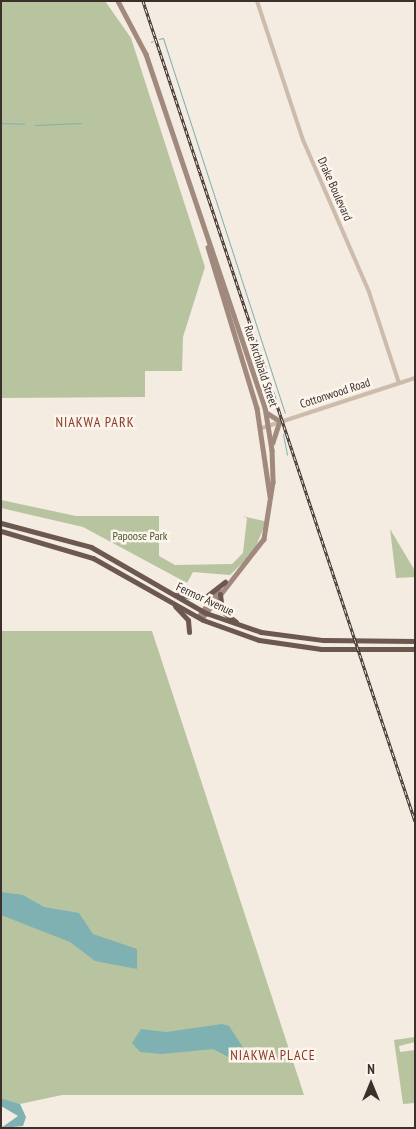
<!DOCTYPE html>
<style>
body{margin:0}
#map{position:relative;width:416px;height:1129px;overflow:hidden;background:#f4ebe1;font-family:"PT Sans Narrow",sans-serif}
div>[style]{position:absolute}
.green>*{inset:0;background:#b8c4a0}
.water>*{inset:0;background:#7fb0b2}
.stream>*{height:1px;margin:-0.5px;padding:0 0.5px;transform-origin:0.5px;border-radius:0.5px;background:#7fb0b2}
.tertiary>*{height:4px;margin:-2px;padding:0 2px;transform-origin:2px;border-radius:2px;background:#cdbbac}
.secondary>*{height:4.5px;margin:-2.25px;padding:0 2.25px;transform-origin:2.25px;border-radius:2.25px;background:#a18a7d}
.trunk>*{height:5px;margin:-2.5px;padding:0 2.5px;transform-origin:2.5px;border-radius:2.5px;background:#6c584f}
.rail>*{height:3px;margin-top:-1.5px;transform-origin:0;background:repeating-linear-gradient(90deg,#fbf5ee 0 4px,#3b302b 0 8px);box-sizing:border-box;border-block:1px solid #3b302b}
span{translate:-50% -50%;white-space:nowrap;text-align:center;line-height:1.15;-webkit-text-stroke:5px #fbf5ee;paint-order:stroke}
.street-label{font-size:12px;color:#3b302b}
.park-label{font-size:12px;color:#4a5a2e}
.neighbourhood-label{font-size:14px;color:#8c3b22;letter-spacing:1px}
.frame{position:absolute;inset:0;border:2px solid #3b302b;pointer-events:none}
.north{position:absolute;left:346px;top:1059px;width:50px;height:50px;-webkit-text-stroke:4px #fbf5ee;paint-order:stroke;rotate:0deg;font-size:14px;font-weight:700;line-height:20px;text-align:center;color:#3b302b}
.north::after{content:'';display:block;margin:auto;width:18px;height:22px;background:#3b302b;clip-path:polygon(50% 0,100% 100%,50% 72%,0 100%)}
</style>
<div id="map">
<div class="green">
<div style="clip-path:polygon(1px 1px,105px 1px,131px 38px,205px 267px,183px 337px,182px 371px,145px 371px,145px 397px,1px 398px)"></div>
<div style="clip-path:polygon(1px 500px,76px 516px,159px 516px,159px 556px,175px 565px,232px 564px,243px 553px,247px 518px,242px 516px,264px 521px,264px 527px,253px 553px,230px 575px,193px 572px,187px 583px,83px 527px,1px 508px)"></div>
<div style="clip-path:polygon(390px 529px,415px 571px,415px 577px,396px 578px)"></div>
<div style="clip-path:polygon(1px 631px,152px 631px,304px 1095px,62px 1095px,20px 1104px,1px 1098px)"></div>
<div style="clip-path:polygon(415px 1037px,415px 1042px,399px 1046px,400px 1052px,415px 1050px,415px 1103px,403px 1104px,394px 1040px)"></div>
</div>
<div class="water">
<div style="clip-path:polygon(1px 892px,23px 895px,44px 907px,79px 913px,93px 934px,137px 949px,137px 969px,95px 961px,70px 942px,1px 915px)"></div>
<div style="clip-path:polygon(222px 1024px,229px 1026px,244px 1049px,242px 1064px,213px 1049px,162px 1054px,140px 1052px,132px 1043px,141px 1029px,166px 1032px)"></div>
<div style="clip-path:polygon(1px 1098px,20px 1104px,26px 1117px,23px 1126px,1px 1128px,18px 1116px,1px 1106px)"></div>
</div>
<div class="stream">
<div style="left:159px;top:39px;width:4px;rotate:-14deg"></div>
<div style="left:163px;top:38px;width:394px;rotate:72deg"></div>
<div style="left:151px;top:42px;width:2px;rotate:-27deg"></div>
<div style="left:1px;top:123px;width:23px;rotate:2deg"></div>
<div style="left:35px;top:125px;width:46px;rotate:-2.5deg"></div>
<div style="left:283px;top:434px;width:21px;rotate:79deg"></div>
</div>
<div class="tertiary">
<div style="left:257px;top:1px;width:146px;rotate:71.7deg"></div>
<div style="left:303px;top:140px;width:166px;rotate:66.5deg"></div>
<div style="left:369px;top:292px;width:96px;rotate:71.8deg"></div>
<div style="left:262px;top:428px;width:161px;rotate:-18.1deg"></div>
</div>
<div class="secondary">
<div style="left:118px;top:1px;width:60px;rotate:62.2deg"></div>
<div style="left:146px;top:54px;width:373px;rotate:71.4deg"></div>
<div style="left:265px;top:407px;width:44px;rotate:80.8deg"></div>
<div style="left:272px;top:450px;width:32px;rotate:88deg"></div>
<div style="left:273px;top:482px;width:58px;rotate:99deg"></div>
<div style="left:264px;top:539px;width:101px;rotate:127.8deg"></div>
<div style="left:208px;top:247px;width:168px;rotate:73.1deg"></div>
<div style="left:257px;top:408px;width:89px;rotate:81.6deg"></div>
<div style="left:267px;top:413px;width:15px;rotate:32deg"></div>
<div style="left:280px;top:421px;width:23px;rotate:108deg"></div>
<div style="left:198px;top:617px;width:34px;rotate:-53deg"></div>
</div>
<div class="trunk">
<div style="left:1px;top:523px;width:93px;rotate:14.9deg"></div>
<div style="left:91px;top:547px;width:133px;rotate:29.9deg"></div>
<div style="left:206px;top:613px;width:58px;rotate:19.1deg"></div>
<div style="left:261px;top:632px;width:63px;rotate:7.4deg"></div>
<div style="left:323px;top:640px;width:92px;rotate:0.6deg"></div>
<div style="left:1px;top:531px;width:96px;rotate:16.4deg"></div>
<div style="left:93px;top:558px;width:126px;rotate:29.4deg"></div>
<div style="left:203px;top:620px;width:59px;rotate:19.7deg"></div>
<div style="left:259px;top:640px;width:63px;rotate:8.3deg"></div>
<div style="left:321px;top:649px;width:94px"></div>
<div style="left:177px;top:594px;width:26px;rotate:11deg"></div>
<div style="left:203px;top:599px;width:28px;rotate:-38deg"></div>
<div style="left:220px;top:594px;width:17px;rotate:83deg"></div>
<div style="left:222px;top:611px;width:18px;rotate:38deg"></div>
<div style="left:175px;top:606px;width:19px;rotate:47deg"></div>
<div style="left:188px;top:620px;width:12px;rotate:85deg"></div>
</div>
<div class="rail">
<div style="left:143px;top:1px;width:864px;rotate:71.65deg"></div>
</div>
<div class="street-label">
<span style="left:335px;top:189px;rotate:66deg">Drake Boulevard</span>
<span style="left:261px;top:366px;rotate:72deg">Rue Archibald Street</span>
<span style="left:335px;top:393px;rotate:-18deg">Cottonwood Road</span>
<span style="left:205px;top:599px;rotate:25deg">Fermor Avenue</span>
</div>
<div class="park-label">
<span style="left:140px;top:536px">Papoose Park</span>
</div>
<div class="neighbourhood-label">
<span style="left:95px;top:422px">NIAKWA PARK</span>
<span style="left:273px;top:1055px">NIAKWA PLACE</span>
</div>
<div class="frame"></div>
<div class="north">N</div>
</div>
